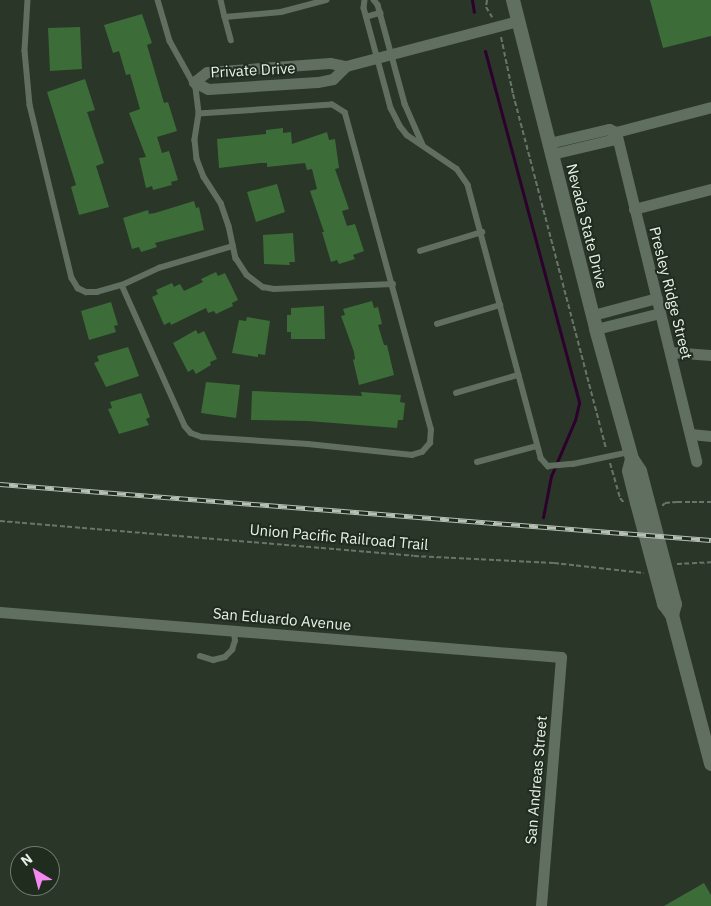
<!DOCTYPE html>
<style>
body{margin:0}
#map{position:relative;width:711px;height:906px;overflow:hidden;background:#293628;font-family:"IBM Plex Sans",sans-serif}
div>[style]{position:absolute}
.stream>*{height:3px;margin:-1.5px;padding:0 1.5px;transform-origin:1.5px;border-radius:1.5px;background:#2e002d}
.building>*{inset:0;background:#3c6d38}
.path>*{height:2px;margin-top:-1px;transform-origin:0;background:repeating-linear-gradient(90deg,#697568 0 5px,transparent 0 7.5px)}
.service>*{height:5.5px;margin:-2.75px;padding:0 2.75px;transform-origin:2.75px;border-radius:2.75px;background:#606f5f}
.minor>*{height:11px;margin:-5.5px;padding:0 5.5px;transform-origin:5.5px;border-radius:5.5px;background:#606f5f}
.tertiary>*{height:14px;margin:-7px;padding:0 7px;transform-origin:7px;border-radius:7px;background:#606f5f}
.rail>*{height:5px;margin-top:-2.5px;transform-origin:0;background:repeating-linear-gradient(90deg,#1f2c1e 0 9px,#b6c0b5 0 18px);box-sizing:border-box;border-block:1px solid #b6c0b5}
span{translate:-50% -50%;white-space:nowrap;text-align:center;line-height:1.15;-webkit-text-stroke:4px #1f2c1e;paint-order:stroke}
.street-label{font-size:15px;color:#e9f2e8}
.north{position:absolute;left:10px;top:846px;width:50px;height:50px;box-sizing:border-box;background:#1f2c1e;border:1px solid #707b6f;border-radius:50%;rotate:323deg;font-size:14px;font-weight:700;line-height:20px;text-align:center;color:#e9f2e8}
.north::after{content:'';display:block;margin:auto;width:18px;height:22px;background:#f589ef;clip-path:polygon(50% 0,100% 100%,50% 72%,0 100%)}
</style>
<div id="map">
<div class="stream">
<div style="left:472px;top:0;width:12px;rotate:81deg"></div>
<div style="left:485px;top:51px;width:364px;rotate:75deg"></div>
<div style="left:579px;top:403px;width:17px;rotate:103deg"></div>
<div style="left:575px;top:420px;width:61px;rotate:113.2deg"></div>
<div style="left:551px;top:476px;width:42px;rotate:101deg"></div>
</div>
<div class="building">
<div style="clip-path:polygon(650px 0,711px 0,711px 36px,663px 48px)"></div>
<div style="clip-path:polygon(142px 14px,152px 43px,147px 45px,164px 103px,168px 102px,177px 131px,157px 137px,162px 153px,169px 151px,178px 180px,171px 182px,172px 185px,153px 190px,152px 186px,146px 188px,139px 158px,146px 157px,129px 113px,140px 109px,130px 74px,126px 75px,119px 51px,113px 53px,104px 25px)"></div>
<div style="clip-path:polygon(80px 27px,82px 69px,50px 71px,48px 28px)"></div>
<div style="clip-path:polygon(85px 79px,95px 110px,87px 112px,104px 163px,96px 166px,109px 207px,79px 215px,71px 187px,76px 185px,47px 92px)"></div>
<div style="clip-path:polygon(283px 128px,283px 133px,291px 132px,292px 144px,327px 132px,329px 140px,335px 139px,339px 168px,335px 169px,349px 209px,342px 211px,347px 226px,355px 224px,364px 251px,353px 255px,355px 259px,339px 264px,337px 260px,331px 262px,322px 232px,324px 232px,310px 191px,317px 189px,312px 169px,307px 170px,305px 163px,267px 167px,267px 163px,260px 163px,219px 168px,217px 139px,266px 134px,266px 130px)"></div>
<div style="clip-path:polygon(277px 184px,285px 212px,256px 222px,247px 192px)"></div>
<div style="clip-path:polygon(194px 201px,196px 208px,199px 207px,204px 230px,155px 243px,157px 247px,141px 252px,139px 247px,132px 249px,123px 218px,148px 210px,149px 214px,155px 213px)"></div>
<div style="clip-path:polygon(293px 233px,295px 262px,289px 262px,290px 265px,264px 264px,263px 235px)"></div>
<div style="clip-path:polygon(216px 272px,218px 276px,225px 273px,231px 285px,238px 300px,232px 303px,233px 306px,216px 314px,214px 311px,208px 313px,206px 308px,171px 325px,170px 322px,164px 325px,152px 297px,158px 294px,156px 290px,172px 283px,174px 287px,180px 284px,184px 291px,203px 282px,201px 279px)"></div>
<div style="clip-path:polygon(372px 301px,374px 308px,378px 307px,382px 324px,378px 325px,384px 345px,387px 345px,394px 375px,359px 385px,353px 360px,355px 359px,354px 352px,341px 316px,345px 315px,343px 309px)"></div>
<div style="clip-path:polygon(111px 302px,118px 325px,114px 326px,116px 332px,89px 340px,81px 311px)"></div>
<div style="clip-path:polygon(324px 306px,325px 339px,291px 339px,291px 332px,287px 332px,287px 315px,291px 315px,291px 308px)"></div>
<div style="clip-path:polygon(247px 317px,270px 321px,265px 355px,258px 354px,258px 357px,232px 353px,239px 320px,246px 321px)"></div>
<div style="clip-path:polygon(196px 330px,198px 334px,204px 331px,217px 359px,210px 362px,211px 365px,196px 374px,193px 369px,188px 372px,173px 343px)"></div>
<div style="clip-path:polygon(128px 347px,139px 376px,106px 387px,94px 363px,99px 361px,97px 356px)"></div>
<div style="clip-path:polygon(206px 382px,240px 385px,236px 418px,201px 413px)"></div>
<div style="clip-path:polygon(252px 391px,362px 396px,361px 392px,401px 395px,400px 402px,405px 403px,403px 420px,398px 420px,397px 428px,308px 421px,251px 420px)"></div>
<div style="clip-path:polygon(141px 393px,150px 417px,146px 419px,149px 425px,119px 434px,108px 409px,112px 408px,110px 402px)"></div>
<div style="clip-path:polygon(704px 883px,711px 895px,711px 906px,664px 906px)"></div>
</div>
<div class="path">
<div style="left:487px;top:0;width:7px;rotate:98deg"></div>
<div style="left:486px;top:7px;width:12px;rotate:59deg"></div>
<div style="left:501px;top:37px;width:58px;rotate:78.1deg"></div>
<div style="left:513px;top:94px;width:367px;rotate:75.3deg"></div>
<div style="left:610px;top:463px;width:36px;rotate:74deg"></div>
<div style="left:620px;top:498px;width:6px;rotate:51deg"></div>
<div style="left:662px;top:506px;width:4px;rotate:-45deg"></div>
<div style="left:665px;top:503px;width:12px;rotate:-5deg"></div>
<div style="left:677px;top:502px;width:34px"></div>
<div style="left:0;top:521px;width:415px;rotate:4.8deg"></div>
<div style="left:414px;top:556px;width:140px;rotate:2.9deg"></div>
<div style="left:554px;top:563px;width:90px;rotate:6.4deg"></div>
<div style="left:677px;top:564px;width:34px;rotate:-3deg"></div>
</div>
<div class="service">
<div style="left:28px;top:0;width:51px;rotate:93.4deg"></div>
<div style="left:25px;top:51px;width:54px;rotate:84.7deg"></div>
<div style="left:30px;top:105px;width:178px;rotate:76.4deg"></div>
<div style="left:72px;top:278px;width:12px;rotate:59deg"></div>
<div style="left:78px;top:288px;width:9px;rotate:27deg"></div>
<div style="left:86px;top:292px;width:11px"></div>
<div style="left:97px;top:292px;width:26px;rotate:-16deg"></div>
<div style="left:122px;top:285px;width:41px;rotate:-24.7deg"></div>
<div style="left:159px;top:268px;width:77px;rotate:-16.6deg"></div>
<div style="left:158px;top:0;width:43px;rotate:73.7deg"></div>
<div style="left:170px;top:41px;width:54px;rotate:61deg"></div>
<div style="left:196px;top:88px;width:26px;rotate:83deg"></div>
<div style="left:199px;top:114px;width:26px;rotate:99deg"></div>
<div style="left:195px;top:140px;width:19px;rotate:84deg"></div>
<div style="left:197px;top:159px;width:19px;rotate:69deg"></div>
<div style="left:204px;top:177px;width:31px;rotate:57deg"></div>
<div style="left:221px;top:203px;width:24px;rotate:71deg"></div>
<div style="left:229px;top:226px;width:33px;rotate:78deg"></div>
<div style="left:236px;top:258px;width:20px;rotate:57deg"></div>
<div style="left:247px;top:275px;width:20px;rotate:37deg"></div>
<div style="left:263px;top:287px;width:11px;rotate:10deg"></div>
<div style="left:274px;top:289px;width:119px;rotate:-2.4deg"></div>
<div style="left:221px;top:0;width:17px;rotate:77deg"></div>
<div style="left:225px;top:17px;width:56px;rotate:-5.1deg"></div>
<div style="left:281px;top:12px;width:47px;rotate:-14.9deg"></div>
<div style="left:365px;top:0;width:8px;rotate:97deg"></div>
<div style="left:364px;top:8px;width:104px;rotate:74.9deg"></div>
<div style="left:391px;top:108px;width:20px;rotate:63deg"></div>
<div style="left:400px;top:126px;width:11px;rotate:52deg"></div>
<div style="left:407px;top:135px;width:60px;rotate:34.2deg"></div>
<div style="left:457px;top:169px;width:19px;rotate:55deg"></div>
<div style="left:468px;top:185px;width:283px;rotate:75deg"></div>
<div style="left:541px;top:458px;width:11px;rotate:49deg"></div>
<div style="left:548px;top:466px;width:25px;rotate:-5deg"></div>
<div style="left:573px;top:464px;width:58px;rotate:-11.9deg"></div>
<div style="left:374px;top:0;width:6px;rotate:51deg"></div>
<div style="left:378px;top:5px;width:103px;rotate:74.7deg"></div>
<div style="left:405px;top:104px;width:45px;rotate:66.3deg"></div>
<div style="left:225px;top:17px;width:24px;rotate:75deg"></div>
<div style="left:366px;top:17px;width:15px;rotate:-16deg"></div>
<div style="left:420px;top:251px;width:65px;rotate:-17deg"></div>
<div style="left:122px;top:285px;width:154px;rotate:65.9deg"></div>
<div style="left:185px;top:426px;width:9px;rotate:49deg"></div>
<div style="left:191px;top:433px;width:12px;rotate:20deg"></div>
<div style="left:202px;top:437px;width:106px;rotate:3.8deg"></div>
<div style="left:308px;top:444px;width:105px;rotate:6deg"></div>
<div style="left:412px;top:455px;width:10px;rotate:-17deg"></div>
<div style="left:422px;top:452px;width:12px;rotate:-48deg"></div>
<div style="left:430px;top:443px;width:13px;rotate:-86deg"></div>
<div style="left:431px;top:430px;width:328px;rotate:-105.2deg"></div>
<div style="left:345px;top:113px;width:15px;rotate:-148deg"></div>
<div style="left:332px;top:105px;width:133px;rotate:176.1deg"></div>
<div style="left:437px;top:324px;width:66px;rotate:-16.8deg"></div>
<div style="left:456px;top:393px;width:65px;rotate:-16.2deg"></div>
<div style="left:477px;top:462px;width:62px;rotate:-14.9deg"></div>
<div style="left:200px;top:656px;width:14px;rotate:17deg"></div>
<div style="left:213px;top:660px;width:12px;rotate:-14deg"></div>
<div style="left:225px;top:657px;width:10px;rotate:-45deg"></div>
<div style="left:232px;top:650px;width:9px;rotate:-72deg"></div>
<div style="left:235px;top:641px;width:10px;rotate:-96deg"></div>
</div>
<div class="minor">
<div style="left:346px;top:66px;width:18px;rotate:135deg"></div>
<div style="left:333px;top:79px;width:16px;rotate:169deg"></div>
<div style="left:317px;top:82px;width:109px;rotate:176.3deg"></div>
<div style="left:208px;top:89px;width:16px;rotate:-153deg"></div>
<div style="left:194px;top:82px;width:16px;rotate:-38deg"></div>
<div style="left:207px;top:72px;width:123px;rotate:-4.2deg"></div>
<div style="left:330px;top:63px;width:16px;rotate:11deg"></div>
<div style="left:346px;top:66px;width:178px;rotate:-14.7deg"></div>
<div style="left:616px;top:132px;width:339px;rotate:76.3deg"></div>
<div style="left:549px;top:143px;width:62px;rotate:-13.1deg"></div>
<div style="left:609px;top:129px;width:8px;rotate:23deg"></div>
<div style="left:616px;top:132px;width:98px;rotate:-14.7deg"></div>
<div style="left:552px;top:154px;width:61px;rotate:-13.3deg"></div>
<div style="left:611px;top:140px;width:9px;rotate:-58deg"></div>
<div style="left:634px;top:209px;width:80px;rotate:-14.6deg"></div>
<div style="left:593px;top:315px;width:66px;rotate:-14.9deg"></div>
<div style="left:596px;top:329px;width:66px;rotate:-14deg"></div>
<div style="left:670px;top:352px;width:41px;rotate:4.2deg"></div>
<div style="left:691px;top:434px;width:20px;rotate:6deg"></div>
<div style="left:0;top:612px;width:563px;rotate:4.59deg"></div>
<div style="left:561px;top:657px;width:250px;rotate:94.6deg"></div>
</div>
<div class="tertiary">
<div style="left:513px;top:0;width:339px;rotate:75.8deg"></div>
<div style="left:596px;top:329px;width:135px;rotate:74.5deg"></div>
<div style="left:632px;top:459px;width:14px;rotate:56deg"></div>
<div style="left:640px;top:471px;width:138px;rotate:75.3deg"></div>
<div style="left:675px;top:604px;width:11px;rotate:105deg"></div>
<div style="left:632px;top:459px;width:12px;rotate:104deg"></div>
<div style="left:629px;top:471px;width:33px;rotate:76deg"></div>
<div style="left:637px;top:503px;width:105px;rotate:75deg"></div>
<div style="left:664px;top:604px;width:14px;rotate:54deg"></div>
<div style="left:672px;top:615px;width:154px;rotate:75.3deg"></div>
</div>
<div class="rail">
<div style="left:0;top:484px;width:713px;rotate:4.5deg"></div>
</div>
<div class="street-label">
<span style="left:253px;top:70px;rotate:-3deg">Private Drive</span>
<span style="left:587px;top:226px;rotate:76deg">Nevada State Drive</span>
<span style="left:671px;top:293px;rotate:76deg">Presley Ridge Street</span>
<span style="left:339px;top:537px;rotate:5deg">Union Pacific Railroad Trail</span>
<span style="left:282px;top:619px;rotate:5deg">San Eduardo Avenue</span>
<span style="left:536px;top:780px;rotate:-85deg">San Andreas Street</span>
</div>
<div class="north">N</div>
</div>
